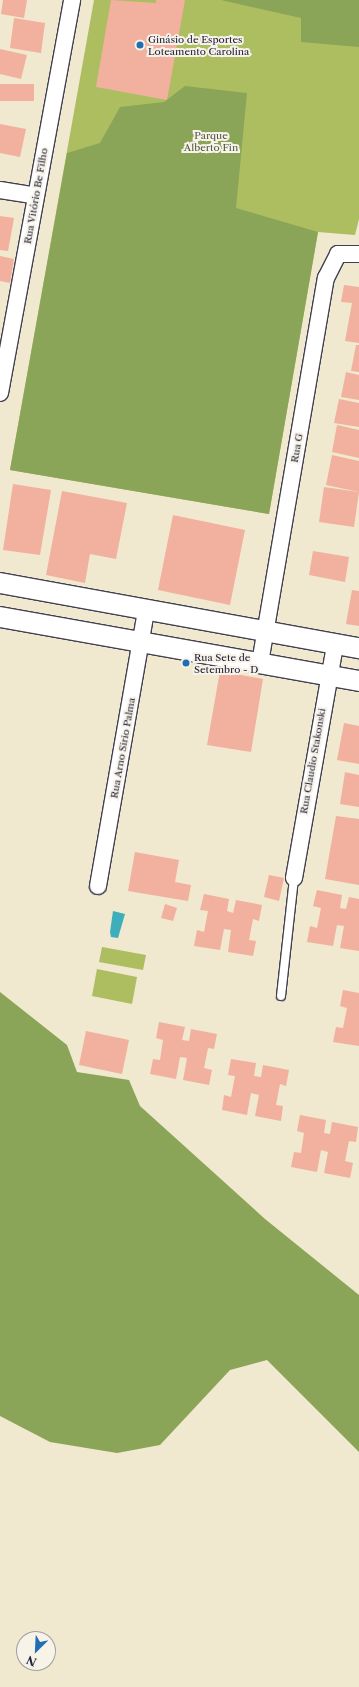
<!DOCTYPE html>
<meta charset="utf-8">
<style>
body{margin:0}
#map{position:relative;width:359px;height:1687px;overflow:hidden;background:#f0e8cf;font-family:"Libre Caslon Text",serif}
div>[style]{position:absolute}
.green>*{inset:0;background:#adbe61}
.forest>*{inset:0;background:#8aa557}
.water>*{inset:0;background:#3faebb}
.building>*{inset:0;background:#f1b19e}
.roads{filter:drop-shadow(1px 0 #414051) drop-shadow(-1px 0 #414051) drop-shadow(0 1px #414051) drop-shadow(0 -1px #414051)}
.service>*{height:8px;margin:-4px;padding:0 4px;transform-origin:4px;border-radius:4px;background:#fff}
.minor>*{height:16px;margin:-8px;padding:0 8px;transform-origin:8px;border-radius:8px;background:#fff}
.tertiary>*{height:20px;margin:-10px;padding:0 10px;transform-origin:10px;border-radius:10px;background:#fff}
.dots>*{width:11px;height:11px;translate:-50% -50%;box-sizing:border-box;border:2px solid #f7f3e8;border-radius:50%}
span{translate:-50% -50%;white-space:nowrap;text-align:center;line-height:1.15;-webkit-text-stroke:4px #f7f3e8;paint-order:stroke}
.poi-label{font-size:10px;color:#22223b}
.left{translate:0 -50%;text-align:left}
.park-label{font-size:10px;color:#535948}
.street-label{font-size:10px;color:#22223b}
.north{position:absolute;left:16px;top:1631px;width:40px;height:40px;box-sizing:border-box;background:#f7f3e8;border:1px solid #a29fa3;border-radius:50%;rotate:204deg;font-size:11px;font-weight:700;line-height:16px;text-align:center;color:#22223b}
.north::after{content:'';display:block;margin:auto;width:14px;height:18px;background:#1f6fb2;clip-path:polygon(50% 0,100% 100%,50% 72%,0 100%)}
</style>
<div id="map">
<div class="green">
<div style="clip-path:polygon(94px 0,359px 0,359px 219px,355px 235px,318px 232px,269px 514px,10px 470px)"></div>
<div style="clip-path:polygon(102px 947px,146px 955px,143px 970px,99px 962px)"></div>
<div style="clip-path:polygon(97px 969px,137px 977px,132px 1004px,92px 996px)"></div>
</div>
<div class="forest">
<div style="clip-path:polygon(221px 0,359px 0,359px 47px,301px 42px,301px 18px)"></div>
<div style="clip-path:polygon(185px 86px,247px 93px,236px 208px,318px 232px,269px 514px,10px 470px,67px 153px,100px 143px,120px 107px,164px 102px)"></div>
<div style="clip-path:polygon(0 992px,67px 1045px,77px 1072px,129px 1080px,140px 1106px,265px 1219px,359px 1295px,359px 1452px,267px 1360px,230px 1370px,160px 1445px,117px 1453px,50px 1442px,0 1416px)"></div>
</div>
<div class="water">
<div style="clip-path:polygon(113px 911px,125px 914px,118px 938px,111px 937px,110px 932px)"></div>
</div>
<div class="building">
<div style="clip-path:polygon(3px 0,27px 0,24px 18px,1px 14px)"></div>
<div style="clip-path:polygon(111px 0,156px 3px,156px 0,185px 0,167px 100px,96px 87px)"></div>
<div style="clip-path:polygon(14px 18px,45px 23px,41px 53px,10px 48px)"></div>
<div style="clip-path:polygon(0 49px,27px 55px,21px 79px,0 74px)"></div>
<div style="clip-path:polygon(0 84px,34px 84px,34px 101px,0 101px)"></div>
<div style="clip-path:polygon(0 124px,26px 129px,20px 157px,0 153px)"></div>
<div style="clip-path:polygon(0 216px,14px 218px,8px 251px,0 250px)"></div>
<div style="clip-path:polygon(0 256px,14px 259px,10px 283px,0 281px)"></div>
<div style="clip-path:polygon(344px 285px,359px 287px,359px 343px,345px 341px,352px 303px,341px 302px)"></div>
<div style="clip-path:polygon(356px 345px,359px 345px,359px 372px,351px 371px)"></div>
<div style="clip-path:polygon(346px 372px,359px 375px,359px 400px,341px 397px)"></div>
<div style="clip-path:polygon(339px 399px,359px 403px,359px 427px,334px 423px)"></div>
<div style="clip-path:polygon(337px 425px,359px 430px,359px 458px,332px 452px)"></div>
<div style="clip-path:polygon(332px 455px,359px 461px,359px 492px,326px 485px)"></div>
<div style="clip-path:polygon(13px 484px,51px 490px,40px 555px,3px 550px)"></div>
<div style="clip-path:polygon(324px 487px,359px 492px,354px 527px,319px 522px)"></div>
<div style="clip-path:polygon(62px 491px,127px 503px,116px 559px,90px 554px,85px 583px,46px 575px)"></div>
<div style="clip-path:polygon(173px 515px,245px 530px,230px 605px,158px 590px)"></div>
<div style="clip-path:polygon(313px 551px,349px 557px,345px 582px,309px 575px)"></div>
<div style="clip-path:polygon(352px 590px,359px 591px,359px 626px,346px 624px)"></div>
<div style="clip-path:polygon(220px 671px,263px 679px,251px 752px,207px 745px)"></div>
<div style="clip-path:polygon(344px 723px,359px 726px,359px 764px,337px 760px)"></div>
<div style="clip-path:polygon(345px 772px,359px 775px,359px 807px,340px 804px)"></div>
<div style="clip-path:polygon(336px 816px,359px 819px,359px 885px,325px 879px)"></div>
<div style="clip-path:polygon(135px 852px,179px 860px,175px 882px,191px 885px,188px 901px,128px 891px)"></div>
<div style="clip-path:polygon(269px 875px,284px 878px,279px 901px,264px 897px)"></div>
<div style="clip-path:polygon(317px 890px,342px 895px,340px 908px,346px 909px,349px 897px,359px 899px,359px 951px,340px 948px,344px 926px,337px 925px,333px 946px,307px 942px,310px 926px,317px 928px,321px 908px,313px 906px)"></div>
<div style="clip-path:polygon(204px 894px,229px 899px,227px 911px,233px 913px,236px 900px,262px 905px,259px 921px,253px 919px,249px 940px,256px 941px,253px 956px,228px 952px,231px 930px,224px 929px,220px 950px,194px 946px,197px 930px,204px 932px,208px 911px,200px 910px)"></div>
<div style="clip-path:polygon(165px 904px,177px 908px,173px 921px,161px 918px)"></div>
<div style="clip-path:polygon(343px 990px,359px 993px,359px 1046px,333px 1042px,336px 1027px,343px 1028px,347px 1008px,340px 1006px)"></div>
<div style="clip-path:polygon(159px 1022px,185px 1027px,182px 1040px,189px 1041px,191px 1029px,217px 1034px,214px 1049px,208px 1048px,204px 1068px,212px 1070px,209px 1085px,183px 1080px,187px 1058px,180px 1057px,176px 1079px,150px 1074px,153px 1059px,160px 1060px,163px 1040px,156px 1038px)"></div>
<div style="clip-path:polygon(86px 1031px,129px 1040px,122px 1074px,79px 1065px)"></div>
<div style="clip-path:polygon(231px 1059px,256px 1063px,254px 1076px,261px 1077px,263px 1065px,289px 1070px,286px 1086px,280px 1084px,276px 1105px,283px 1106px,281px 1121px,255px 1116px,259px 1095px,251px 1093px,247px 1115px,222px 1110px,224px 1095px,231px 1097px,235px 1076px,228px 1075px)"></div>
<div style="clip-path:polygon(300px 1115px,326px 1120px,324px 1133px,330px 1134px,332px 1122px,358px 1127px,356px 1142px,349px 1141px,345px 1161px,353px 1163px,350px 1178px,324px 1173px,328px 1152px,321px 1150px,317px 1172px,291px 1167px,294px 1152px,301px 1153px,304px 1133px,297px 1131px)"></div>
</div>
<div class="roads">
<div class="service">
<div style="left:281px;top:996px;width:119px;rotate:-83.7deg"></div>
</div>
<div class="minor">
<div style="left:0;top:190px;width:36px;rotate:9deg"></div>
<div style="left:0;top:393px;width:400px;rotate:-79.6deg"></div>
<div style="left:260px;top:663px;width:391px;rotate:-80.3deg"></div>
<div style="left:326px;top:278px;width:27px;rotate:-63deg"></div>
<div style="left:338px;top:254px;width:21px"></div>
<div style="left:294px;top:878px;width:237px;rotate:-80deg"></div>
<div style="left:98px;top:886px;width:280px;rotate:-80.1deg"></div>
</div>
<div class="tertiary">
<div style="left:0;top:583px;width:365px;rotate:10.3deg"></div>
<div style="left:0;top:617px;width:365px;rotate:10.1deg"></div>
</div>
</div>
<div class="dots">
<div style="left:140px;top:45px;background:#1f6fb2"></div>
<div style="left:186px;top:663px;background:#1f6fb2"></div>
</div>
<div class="poi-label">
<span class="left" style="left:148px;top:45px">Ginásio de Esportes<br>Loteamento Carolina</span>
<span class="left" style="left:194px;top:663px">Rua Sete de<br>Setembro - D</span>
</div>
<div class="park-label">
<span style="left:211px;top:141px">Parque<br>Alberto Fin</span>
</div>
<div class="street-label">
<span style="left:36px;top:196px;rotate:-80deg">Rua Vitório Be Filho</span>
<span style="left:297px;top:448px;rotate:-80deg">Rua G</span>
<span style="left:123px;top:748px;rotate:-80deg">Rua Arno Sirio Palma</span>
<span style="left:313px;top:761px;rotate:-80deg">Rua Claudio Stakonski</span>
</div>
<div class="north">N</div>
</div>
